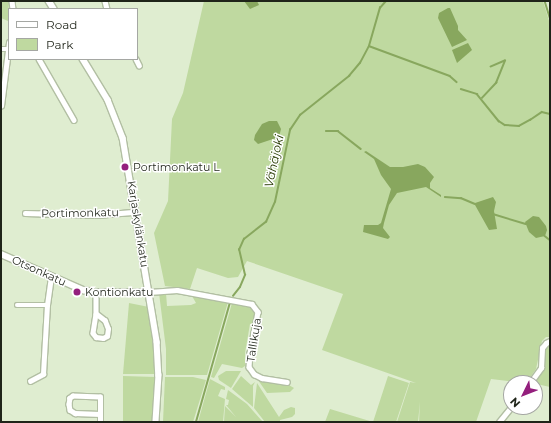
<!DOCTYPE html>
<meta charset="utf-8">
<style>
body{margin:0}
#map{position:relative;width:551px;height:423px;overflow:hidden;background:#dfedd0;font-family:Montserrat,sans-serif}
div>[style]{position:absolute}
.green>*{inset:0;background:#bfd9a0}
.water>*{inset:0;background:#88a75e}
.stream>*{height:1.5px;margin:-0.75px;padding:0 0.75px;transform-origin:0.75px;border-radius:0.75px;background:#88a75e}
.roads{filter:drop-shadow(1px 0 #b2bfa3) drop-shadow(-1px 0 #b2bfa3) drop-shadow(0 1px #b2bfa3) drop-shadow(0 -1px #b2bfa3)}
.minor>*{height:4.5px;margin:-2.25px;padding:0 2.25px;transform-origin:2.25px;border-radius:2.25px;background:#fff}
.tertiary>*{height:5.5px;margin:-2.75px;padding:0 2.75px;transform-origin:2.75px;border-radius:2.75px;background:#fff}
.dots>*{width:11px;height:11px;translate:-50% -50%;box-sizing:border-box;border:2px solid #fff;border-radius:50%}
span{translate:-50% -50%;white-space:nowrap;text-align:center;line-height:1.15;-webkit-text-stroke:3px #fff;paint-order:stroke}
.poi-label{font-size:11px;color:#1f2419}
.left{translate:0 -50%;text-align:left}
.street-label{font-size:11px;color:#1f2419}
.water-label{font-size:12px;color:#273a02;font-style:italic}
.frame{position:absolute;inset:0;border:2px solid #1f2419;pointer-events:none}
.legend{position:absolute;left:8px;top:8px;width:130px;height:52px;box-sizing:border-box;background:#fff;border:1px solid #a5a7a3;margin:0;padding:5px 7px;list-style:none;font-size:12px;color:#1f2419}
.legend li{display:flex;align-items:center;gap:8px;height:20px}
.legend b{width:20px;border:1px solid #a5a7a3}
.north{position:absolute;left:503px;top:375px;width:40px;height:40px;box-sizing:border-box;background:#fff;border:1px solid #a5a7a3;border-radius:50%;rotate:227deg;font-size:11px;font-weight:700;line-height:16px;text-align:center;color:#1f2419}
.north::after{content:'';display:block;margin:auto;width:14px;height:18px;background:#941f7d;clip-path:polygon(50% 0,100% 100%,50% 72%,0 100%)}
</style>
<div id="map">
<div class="green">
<div style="clip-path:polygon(1px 1px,9px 1px,8px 21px,1px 18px)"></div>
<div style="clip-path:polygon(204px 1px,543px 1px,550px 24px,550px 337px,546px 337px,542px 341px,536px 369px,526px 383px,491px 379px,476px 422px,419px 422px,420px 402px,418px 422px,397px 422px,410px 382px,416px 383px,322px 350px,343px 294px,247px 261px,238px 277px,228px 278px,197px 268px,190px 289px,165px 286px,154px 233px,168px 201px,172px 119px,183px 93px)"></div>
<div style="clip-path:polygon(159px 293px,166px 293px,167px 306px,191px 305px,196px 303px,192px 296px,228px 302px,207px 375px,166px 375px,166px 349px)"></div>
<div style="clip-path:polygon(129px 303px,149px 307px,156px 374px,123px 374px)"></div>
<div style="clip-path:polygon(232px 303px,248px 305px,253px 309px,255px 315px,253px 324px,250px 324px,245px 353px,245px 366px,242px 368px,222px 364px,214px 378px,211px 377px)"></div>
<div style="clip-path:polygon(549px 344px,550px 344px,550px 387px,532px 383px,544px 367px,545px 351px)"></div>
<div style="clip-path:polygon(226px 371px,241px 371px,231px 388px,219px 380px,218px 376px)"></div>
<div style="clip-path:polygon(123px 376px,156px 377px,153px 422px,123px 422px)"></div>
<div style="clip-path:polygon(241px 376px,251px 385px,255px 382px,253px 386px,253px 407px,232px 389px)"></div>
<div style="clip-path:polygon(388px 376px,409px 383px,396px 422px,325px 422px,330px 409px,373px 422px)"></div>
<div style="clip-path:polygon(165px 377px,193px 377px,206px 380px,193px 422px,163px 422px)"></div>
<div style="clip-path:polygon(210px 379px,225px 387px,225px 390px,221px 389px,218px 396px,225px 399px,223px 422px,198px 422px)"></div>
<div style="clip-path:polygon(258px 380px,287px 384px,294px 388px,290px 392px,267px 393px)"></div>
<div style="clip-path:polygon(257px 383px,279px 417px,284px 410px,291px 407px,295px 408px,295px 414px,292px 417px,280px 420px,280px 422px,265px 422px,254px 408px)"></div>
<div style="clip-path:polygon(228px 390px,247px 404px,263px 422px,224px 422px,225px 406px,236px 417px,226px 405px,228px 405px,229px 400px,226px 399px)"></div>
</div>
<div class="water">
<div style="clip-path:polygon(244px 1px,257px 1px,259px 5px,250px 9px)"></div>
<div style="clip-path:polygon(448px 8px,450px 8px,458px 26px,458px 30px,467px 40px,452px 47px,438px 18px,439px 13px)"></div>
<div style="clip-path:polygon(468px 43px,472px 50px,457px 63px,452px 50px)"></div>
<div style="clip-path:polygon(269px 121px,277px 121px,281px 129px,279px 137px,258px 144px,254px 140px,255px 135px,262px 124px)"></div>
<div style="clip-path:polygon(366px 151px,390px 167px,403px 167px,418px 164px,425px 167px,434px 177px,430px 183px,430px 188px,441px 195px,441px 197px,426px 187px,397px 193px,389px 205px,384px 223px,383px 228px,390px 237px,388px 239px,363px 232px,364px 225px,378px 225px,381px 223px,391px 189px,381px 175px,374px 159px,364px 152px)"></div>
<div style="clip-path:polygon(493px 197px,496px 202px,494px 211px,497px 229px,489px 230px,475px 205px,475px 203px)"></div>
<div style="clip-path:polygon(533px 216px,539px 217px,546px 226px,547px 230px,545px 236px,536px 238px,529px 232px,525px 222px)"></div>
</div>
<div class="stream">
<div style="left:545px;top:1px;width:17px;rotate:73deg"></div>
<div style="left:369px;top:46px;width:86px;rotate:20.3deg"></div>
<div style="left:450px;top:76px;width:9px;rotate:41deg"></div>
<div style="left:461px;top:89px;width:17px;rotate:17deg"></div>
<div style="left:477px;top:94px;width:35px;rotate:51deg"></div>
<div style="left:499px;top:121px;width:7px;rotate:34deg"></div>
<div style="left:505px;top:125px;width:14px;rotate:4deg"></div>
<div style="left:519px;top:126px;width:13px;rotate:-29deg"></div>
<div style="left:530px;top:120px;width:14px;rotate:-34deg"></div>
<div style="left:542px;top:112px;width:8px;rotate:14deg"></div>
<div style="left:482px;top:98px;width:21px;rotate:-47deg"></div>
<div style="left:496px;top:83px;width:24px;rotate:-68deg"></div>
<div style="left:505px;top:61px;width:15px;rotate:157deg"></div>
<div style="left:326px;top:131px;width:12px"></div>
<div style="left:338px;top:131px;width:29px;rotate:38deg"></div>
<div style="left:445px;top:197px;width:16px;rotate:4deg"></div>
<div style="left:461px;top:198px;width:15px;rotate:23deg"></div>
<div style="left:493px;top:214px;width:34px;rotate:17deg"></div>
<div style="left:545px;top:236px;width:6px;rotate:39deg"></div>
<div style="left:233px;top:296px;width:11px;rotate:-52deg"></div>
<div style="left:240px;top:287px;width:13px;rotate:-67deg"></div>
<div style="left:245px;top:275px;width:26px;rotate:-103deg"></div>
<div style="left:239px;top:250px;width:12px;rotate:-66deg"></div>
<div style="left:244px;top:239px;width:28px;rotate:-38deg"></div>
<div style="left:266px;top:222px;width:22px;rotate:-66deg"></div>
<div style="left:275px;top:202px;width:74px;rotate:-78.2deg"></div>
<div style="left:290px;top:130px;width:18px;rotate:-56deg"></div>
<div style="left:300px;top:115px;width:63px;rotate:-38.5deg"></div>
<div style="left:349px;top:76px;width:17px;rotate:-50deg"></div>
<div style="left:360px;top:63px;width:19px;rotate:-62deg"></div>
<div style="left:369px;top:46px;width:40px;rotate:-74deg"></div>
<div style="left:380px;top:8px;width:9px;rotate:-49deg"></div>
<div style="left:196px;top:422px;width:124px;rotate:-74.1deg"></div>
</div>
<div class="roads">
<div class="minor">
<div style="left:12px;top:1px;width:8px;rotate:83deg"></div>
<div style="left:105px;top:1px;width:8px;rotate:76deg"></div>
<div style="left:1px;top:49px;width:8px"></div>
<div style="left:39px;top:59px;width:70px;rotate:60.2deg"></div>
<div style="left:136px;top:59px;width:7px;rotate:63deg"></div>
<div style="left:1px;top:106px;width:64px;rotate:-82.8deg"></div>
<div style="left:25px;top:213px;width:72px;rotate:1.6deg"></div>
<div style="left:97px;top:215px;width:38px;rotate:-5deg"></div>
<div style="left:96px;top:292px;width:22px;rotate:90deg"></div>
<div style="left:96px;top:314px;width:19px;rotate:99deg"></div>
<div style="left:93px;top:333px;width:5px;rotate:53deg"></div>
<div style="left:96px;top:337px;width:7px;rotate:8deg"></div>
<div style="left:103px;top:338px;width:4px;rotate:-27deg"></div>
<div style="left:107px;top:336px;width:7px;rotate:-82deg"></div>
<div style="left:108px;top:329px;width:9px;rotate:-111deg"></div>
<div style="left:105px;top:321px;width:11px;rotate:-142deg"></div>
<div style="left:149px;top:292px;width:28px;rotate:-4deg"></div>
<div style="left:177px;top:290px;width:76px;rotate:10.6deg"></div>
<div style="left:252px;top:304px;width:10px;rotate:53deg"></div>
<div style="left:258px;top:312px;width:42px;rotate:101deg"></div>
<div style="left:250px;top:353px;width:14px;rotate:94deg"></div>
<div style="left:249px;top:367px;width:9px;rotate:54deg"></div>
<div style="left:254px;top:374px;width:9px;rotate:27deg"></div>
<div style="left:262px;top:378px;width:25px;rotate:9deg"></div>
<div style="left:17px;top:305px;width:30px"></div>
<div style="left:30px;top:381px;width:15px;rotate:-28deg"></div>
<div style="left:43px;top:374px;width:69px;rotate:-86.7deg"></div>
<div style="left:47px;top:305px;width:28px;rotate:-82deg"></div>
<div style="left:530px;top:383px;width:19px;rotate:-54deg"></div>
<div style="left:541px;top:368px;width:20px;rotate:-87deg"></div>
<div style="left:542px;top:348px;width:6px;rotate:-51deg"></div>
<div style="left:546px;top:343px;width:4px;rotate:-27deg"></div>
<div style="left:100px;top:422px;width:25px;rotate:-90deg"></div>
<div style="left:100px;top:397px;width:27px;rotate:-178deg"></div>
<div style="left:73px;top:396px;width:4px;rotate:146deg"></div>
<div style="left:70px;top:398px;width:6px;rotate:99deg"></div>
<div style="left:69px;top:404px;width:6px;rotate:81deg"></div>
<div style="left:70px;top:410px;width:6px;rotate:31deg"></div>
<div style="left:75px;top:413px;width:25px;rotate:2deg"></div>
<div style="left:499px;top:422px;width:19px;rotate:-51deg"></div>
</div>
<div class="tertiary">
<div style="left:49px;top:1px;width:9px;rotate:58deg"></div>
<div style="left:83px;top:59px;width:48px;rotate:58.6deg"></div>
<div style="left:108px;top:100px;width:41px;rotate:68.5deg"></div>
<div style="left:123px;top:138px;width:207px;rotate:80.5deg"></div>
<div style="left:157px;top:342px;width:33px;rotate:87deg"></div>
<div style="left:159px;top:375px;width:47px;rotate:93.7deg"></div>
<div style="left:1px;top:254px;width:90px;rotate:23.7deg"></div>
<div style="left:83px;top:290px;width:13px;rotate:9deg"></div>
<div style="left:96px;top:292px;width:53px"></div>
</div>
</div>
<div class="dots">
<div style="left:125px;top:167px;background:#941f7d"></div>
<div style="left:77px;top:292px;background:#941f7d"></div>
</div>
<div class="poi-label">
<span class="left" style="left:133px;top:167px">Portimonkatu L</span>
<span class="left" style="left:85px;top:292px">Kontionkatu</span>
</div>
<div class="street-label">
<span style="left:80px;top:213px;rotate:-1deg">Portimonkatu</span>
<span style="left:138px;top:224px;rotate:81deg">Karjaskylänkatu</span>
<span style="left:39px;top:271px;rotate:24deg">Otsonkatu</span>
<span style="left:254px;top:340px;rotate:-81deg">Tallikuja</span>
</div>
<div class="water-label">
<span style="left:274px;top:161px;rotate:-78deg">Vähäjoki</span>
</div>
<div class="frame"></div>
<ul class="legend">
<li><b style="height:5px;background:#fff"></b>Road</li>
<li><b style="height:11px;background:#bfd9a0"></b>Park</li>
</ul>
<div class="north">N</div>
</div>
